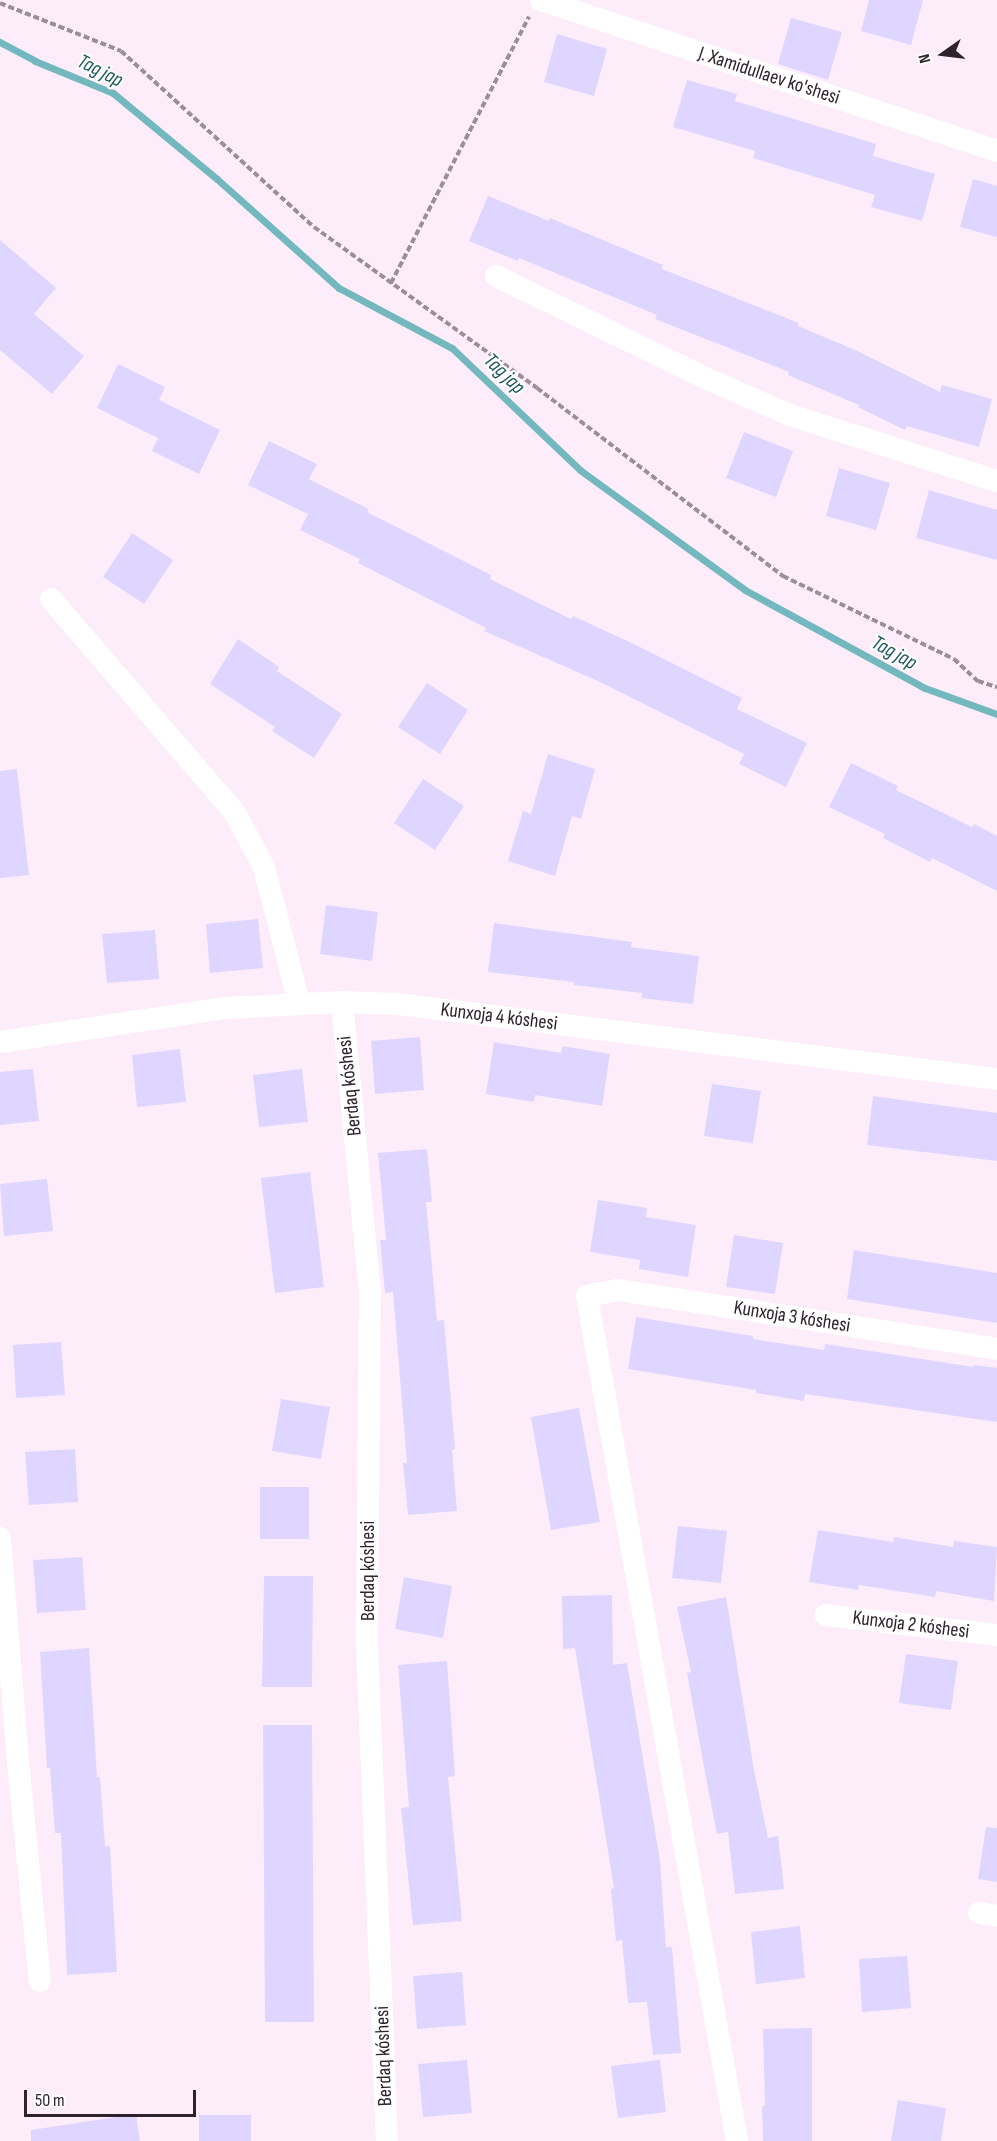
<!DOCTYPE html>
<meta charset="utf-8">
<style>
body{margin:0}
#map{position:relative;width:997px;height:2141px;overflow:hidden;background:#fdedfb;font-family:"Sofia Sans Condensed",sans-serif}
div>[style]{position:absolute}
.stream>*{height:7px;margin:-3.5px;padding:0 3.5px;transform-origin:3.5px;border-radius:3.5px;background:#73b8bf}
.building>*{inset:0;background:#ded6ff}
.path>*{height:4px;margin-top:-2px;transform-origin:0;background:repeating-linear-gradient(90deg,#9b8e9a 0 6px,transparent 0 9px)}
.street>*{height:22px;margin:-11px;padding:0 11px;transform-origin:11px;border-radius:11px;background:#fff}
span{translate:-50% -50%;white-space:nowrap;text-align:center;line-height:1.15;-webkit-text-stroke:4.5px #fff;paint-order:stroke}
.street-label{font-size:20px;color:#2d232c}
.water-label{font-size:21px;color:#1e595f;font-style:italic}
.north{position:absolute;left:913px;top:24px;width:60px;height:60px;-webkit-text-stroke:4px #fff;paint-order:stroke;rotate:256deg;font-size:16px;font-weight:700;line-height:24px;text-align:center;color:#2d232c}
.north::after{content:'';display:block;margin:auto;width:21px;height:27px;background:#2d232c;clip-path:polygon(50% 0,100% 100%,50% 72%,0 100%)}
.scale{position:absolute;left:24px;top:2090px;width:172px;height:27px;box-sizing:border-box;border:3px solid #2d232c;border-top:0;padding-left:8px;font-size:18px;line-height:21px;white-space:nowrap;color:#2d232c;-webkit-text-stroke:4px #fff;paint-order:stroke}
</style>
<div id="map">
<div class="stream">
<div style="left:0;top:42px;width:40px;rotate:28deg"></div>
<div style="left:35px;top:61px;width:84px;rotate:22.3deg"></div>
<div style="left:113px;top:93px;width:135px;rotate:39.6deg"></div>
<div style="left:217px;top:179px;width:164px;rotate:41.8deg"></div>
<div style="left:339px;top:288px;width:128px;rotate:28deg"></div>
<div style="left:452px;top:348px;width:177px;rotate:43.6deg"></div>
<div style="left:580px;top:470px;width:204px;rotate:36deg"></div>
<div style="left:745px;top:590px;width:205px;rotate:28.6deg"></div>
<div style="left:925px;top:688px;width:77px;rotate:19.9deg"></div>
</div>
<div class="building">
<div style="clip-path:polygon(869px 0,923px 0,911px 45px,861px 31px)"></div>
<div style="clip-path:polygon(791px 18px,842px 32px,828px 80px,778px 64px)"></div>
<div style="clip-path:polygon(557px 34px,607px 49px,594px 96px,544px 82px)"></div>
<div style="clip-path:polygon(687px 80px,737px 94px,735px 101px,876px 144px,873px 156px,935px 174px,922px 221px,871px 207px,875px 195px,753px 158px,755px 151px,673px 127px)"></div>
<div style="clip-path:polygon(973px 179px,997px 186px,997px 237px,960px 227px)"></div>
<div style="clip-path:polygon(488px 196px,549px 221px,550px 218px,663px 265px,662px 269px,799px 323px,798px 326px,855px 350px,940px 392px,942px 385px,992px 399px,979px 447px,907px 426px,905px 430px,858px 407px,859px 405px,788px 375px,789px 372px,655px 319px,657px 315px,519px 258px,518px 261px,469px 241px)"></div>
<div style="clip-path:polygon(0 240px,56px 288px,34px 314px,84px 356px,52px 394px,0 350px)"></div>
<div style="clip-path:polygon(118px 364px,165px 387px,159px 400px,220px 430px,199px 474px,152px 451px,158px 438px,97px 408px)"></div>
<div style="clip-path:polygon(744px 432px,793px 451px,776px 497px,726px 478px)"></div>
<div style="clip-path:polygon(269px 441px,317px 464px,309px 479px,369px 509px,367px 512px,491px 575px,490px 579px,571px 619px,573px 616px,636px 645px,742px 698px,737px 709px,807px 743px,786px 787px,739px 764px,744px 754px,600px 682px,484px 631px,486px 628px,358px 563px,360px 559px,300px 530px,308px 514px,248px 485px)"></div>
<div style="clip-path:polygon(839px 468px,890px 483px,876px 530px,826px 516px)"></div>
<div style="clip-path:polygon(929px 490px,997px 510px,997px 560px,916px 538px)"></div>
<div style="clip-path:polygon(132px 533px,173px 560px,144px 604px,103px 577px)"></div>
<div style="clip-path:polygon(238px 639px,279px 667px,277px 671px,342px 714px,314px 758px,272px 731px,275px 727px,210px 684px)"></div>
<div style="clip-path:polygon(427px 683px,468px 710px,440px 754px,398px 727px)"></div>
<div style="clip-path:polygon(548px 754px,595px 769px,581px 819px,572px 816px,555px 876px,508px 861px,523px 811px,531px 814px)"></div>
<div style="clip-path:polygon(851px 763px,898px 786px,896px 790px,972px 827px,974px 824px,997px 836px,997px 891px,932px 858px,930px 862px,883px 838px,885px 834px,829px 807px)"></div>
<div style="clip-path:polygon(17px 769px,29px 875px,0 878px,0 771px)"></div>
<div style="clip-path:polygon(423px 779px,464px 806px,435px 850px,394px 823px)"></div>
<div style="clip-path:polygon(326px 905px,378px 912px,372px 961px,320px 954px)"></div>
<div style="clip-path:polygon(258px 919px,263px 968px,210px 973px,206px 924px)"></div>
<div style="clip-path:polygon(494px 923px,632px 942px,631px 947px,699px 956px,693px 1004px,641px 998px,642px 993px,574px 985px,574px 982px,488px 972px)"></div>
<div style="clip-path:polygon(155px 930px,159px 979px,107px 983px,102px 934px)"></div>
<div style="clip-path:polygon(420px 1037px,424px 1090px,375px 1094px,371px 1041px)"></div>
<div style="clip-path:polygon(494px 1042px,561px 1053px,562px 1046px,610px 1054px,602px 1106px,535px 1095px,534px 1102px,486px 1094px)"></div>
<div style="clip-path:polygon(180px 1049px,186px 1102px,137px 1107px,132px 1055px)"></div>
<div style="clip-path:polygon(33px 1069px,39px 1121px,0 1125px,0 1072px)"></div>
<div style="clip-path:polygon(302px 1069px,308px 1122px,259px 1127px,253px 1075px)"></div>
<div style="clip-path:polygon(712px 1084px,761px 1091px,753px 1143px,704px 1136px)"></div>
<div style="clip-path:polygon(873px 1096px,997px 1113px,997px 1161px,867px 1145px)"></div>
<div style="clip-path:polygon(427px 1149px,432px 1202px,426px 1202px,437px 1321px,444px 1320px,455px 1449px,452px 1450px,457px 1511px,408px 1515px,403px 1463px,407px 1463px,393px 1292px,385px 1293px,380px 1240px,386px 1240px,378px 1153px)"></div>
<div style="clip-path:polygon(310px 1172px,324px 1287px,275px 1293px,261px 1178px)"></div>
<div style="clip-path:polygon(47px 1179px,53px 1231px,4px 1236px,0 1184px)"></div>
<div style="clip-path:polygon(598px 1200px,647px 1208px,646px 1217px,696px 1225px,688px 1277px,639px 1269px,640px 1260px,590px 1252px)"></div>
<div style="clip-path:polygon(734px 1235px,783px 1243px,775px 1294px,726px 1287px)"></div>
<div style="clip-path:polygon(854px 1250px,997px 1273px,997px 1323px,847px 1299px)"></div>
<div style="clip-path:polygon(636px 1317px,753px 1336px,753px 1339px,824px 1350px,825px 1344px,974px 1367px,974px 1365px,997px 1368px,997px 1422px,805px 1394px,804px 1401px,756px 1393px,756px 1390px,628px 1369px)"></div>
<div style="clip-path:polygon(61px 1342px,65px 1395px,16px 1398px,13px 1345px)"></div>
<div style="clip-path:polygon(281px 1399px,330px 1407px,321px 1459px,272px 1451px)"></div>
<div style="clip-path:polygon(579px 1408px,600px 1522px,551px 1530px,531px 1417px)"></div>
<div style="clip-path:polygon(75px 1449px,78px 1502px,29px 1505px,25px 1452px)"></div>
<div style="clip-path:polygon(260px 1487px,309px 1487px,309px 1539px,260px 1539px)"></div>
<div style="clip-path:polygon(678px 1526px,727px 1531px,721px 1583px,672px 1578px)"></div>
<div style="clip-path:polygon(818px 1530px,893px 1542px,894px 1537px,953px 1547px,954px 1541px,997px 1547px,994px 1601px,936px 1591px,935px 1597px,859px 1585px,858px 1590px,809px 1582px)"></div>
<div style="clip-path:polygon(82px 1557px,86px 1610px,37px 1613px,33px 1560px)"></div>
<div style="clip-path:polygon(264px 1576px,313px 1576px,312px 1687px,262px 1687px)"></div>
<div style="clip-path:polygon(404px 1577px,452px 1586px,443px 1638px,395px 1629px)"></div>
<div style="clip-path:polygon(612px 1595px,613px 1665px,627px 1663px,660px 1861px,666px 1947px,672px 1947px,681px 2053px,653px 2055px,647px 2002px,628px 2003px,622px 1940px,616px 1941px,611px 1889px,614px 1888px,575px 1648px,563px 1649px,562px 1596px)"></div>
<div style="clip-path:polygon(726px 1597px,754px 1770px,768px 1838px,778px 1836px,784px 1889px,735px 1894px,728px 1832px,717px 1834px,707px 1783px,687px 1673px,691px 1672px,677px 1607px)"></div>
<div style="clip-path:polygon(89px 1648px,97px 1777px,100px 1777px,105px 1846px,110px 1846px,117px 1972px,67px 1975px,61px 1833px,55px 1833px,50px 1768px,47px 1768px,40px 1652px)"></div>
<div style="clip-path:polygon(906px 1654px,958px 1661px,951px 1710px,899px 1703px)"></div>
<div style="clip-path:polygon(447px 1661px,455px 1776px,448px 1777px,462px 1921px,413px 1925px,401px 1808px,409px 1807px,398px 1665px)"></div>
<div style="clip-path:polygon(263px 1725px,312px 1725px,314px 2022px,265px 2022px)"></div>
<div style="clip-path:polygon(986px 1827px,997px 1828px,997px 1882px,978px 1879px)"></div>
<div style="clip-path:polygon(800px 1926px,805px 1978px,756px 1984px,751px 1932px)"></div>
<div style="clip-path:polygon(907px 1956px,911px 2008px,862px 2012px,859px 1959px)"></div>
<div style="clip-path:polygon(462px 1972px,466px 2025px,417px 2029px,413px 1976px)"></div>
<div style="clip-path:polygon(812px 2028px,812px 2141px,763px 2141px,762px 2106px,765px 2106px,763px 2029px)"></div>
<div style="clip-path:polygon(467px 2060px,472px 2113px,423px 2117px,418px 2064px)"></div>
<div style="clip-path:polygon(660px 2060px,666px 2112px,618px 2118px,611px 2066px)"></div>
<div style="clip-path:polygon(898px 2100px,946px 2108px,941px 2141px,891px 2141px)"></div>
<div style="clip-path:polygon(136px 2114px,140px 2141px,31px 2141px,31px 2130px)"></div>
<div style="clip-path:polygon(199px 2115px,251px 2115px,251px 2141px,199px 2141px)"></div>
</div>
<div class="path">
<div style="left:0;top:3px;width:130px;rotate:21.6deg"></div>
<div style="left:121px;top:51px;width:261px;rotate:42.4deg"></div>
<div style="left:314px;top:227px;width:275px;rotate:35.8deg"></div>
<div style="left:537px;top:388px;width:310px;rotate:37.4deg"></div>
<div style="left:783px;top:576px;width:190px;rotate:25.9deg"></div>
<div style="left:954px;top:659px;width:33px;rotate:43deg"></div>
<div style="left:978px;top:681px;width:20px;rotate:18deg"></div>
<div style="left:391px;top:283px;width:300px;rotate:-62.6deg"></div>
</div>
<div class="street">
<div style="left:541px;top:0;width:480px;rotate:18.3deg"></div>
<div style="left:496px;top:276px;width:228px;rotate:26deg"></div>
<div style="left:701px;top:376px;width:97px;rotate:23.7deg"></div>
<div style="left:790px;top:415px;width:217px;rotate:17.7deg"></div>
<div style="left:51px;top:599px;width:282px;rotate:49.3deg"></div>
<div style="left:235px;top:813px;width:61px;rotate:61.8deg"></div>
<div style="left:264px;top:867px;width:140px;rotate:75.6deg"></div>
<div style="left:342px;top:1002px;width:290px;rotate:84.5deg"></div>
<div style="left:370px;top:1291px;width:353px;rotate:90.5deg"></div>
<div style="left:367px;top:1644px;width:497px;rotate:87.7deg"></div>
<div style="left:0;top:1042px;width:228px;rotate:-8.6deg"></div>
<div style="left:225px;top:1008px;width:117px;rotate:-2.9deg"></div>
<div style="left:342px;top:1002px;width:55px;rotate:2.1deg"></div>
<div style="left:397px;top:1004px;width:605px;rotate:7.13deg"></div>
<div style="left:0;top:1538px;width:225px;rotate:85.4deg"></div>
<div style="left:18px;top:1762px;width:220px;rotate:84.3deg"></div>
<div style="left:826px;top:1615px;width:172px;rotate:6.7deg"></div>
<div style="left:979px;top:1913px;width:18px;rotate:9deg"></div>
<div style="left:737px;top:2141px;width:858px;rotate:-100.07deg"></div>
<div style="left:587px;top:1296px;width:32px;rotate:-11deg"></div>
<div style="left:618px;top:1290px;width:384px;rotate:8.8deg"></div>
</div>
<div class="street-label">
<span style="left:769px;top:76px;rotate:18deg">J. Xamidullaev ko'shesi</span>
<span style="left:499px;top:1017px;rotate:7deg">Kunxoja 4 kóshesi</span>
<span style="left:350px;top:1086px;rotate:-96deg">Berdaq kóshesi</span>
<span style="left:792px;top:1317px;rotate:9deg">Kunxoja 3 kóshesi</span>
<span style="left:368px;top:1571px;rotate:-90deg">Berdaq kóshesi</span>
<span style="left:911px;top:1625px;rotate:7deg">Kunxoja 2 kóshesi</span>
<span style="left:384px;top:2056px;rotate:-92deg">Berdaq kóshesi</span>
</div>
<div class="water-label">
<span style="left:100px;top:71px;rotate:27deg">Tag jap</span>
<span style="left:504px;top:374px;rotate:44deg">Tag jap</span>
<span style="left:894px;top:653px;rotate:29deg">Tag jap</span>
</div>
<div class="north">N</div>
<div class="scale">50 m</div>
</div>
